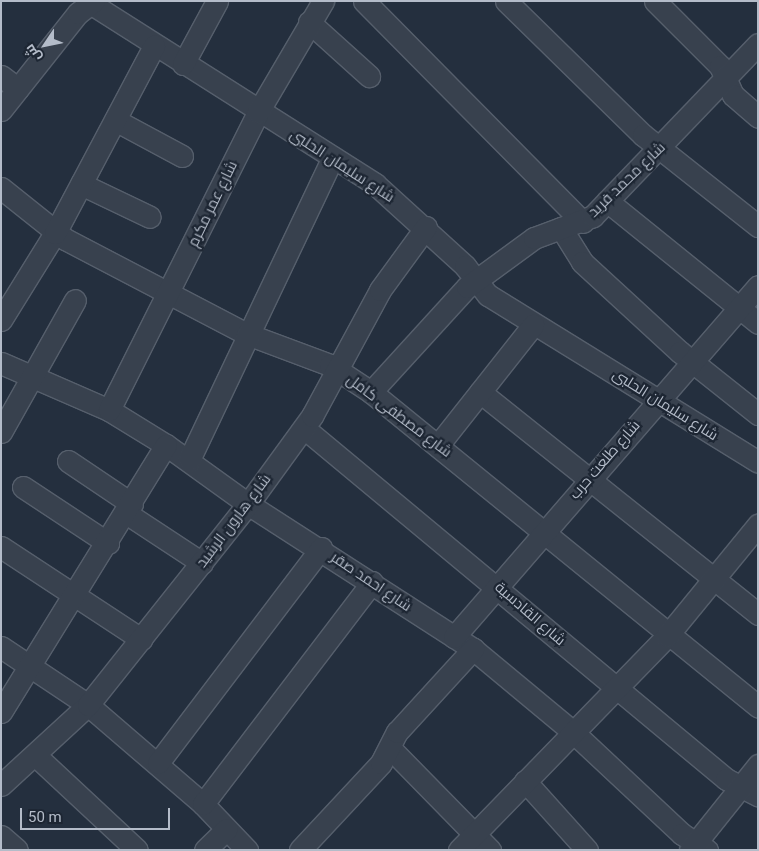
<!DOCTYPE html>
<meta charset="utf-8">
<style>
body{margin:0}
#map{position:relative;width:759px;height:851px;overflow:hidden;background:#242f3e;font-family:Roboto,Cairo,sans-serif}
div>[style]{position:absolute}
.roads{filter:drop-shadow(1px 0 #565f6c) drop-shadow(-1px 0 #565f6c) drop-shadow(0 1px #565f6c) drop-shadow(0 -1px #565f6c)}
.minor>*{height:21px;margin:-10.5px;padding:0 10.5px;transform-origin:10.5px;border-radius:10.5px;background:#38414e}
span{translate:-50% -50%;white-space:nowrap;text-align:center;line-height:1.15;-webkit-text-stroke:4.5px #1d2633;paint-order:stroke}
.street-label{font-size:15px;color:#b4bcc9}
.frame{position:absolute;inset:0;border:2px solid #b4bcc9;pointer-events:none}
.north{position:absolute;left:20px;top:20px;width:50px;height:50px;-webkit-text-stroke:4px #1d2633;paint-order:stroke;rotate:236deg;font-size:14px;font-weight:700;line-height:20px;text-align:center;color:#b4bcc9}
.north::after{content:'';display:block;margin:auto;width:18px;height:22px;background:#b4bcc9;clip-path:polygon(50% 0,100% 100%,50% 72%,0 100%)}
.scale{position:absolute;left:20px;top:808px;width:150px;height:22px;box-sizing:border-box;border:2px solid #b4bcc9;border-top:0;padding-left:6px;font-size:15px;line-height:18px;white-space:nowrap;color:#b4bcc9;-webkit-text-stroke:4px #1d2633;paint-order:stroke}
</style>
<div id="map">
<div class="roads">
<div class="minor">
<div style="left:87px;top:1px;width:341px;rotate:32.4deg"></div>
<div style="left:375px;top:184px;width:122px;rotate:42.3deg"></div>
<div style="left:465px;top:266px;width:37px;rotate:52deg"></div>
<div style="left:488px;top:295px;width:317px;rotate:31.7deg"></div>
<div style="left:364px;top:1px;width:311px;rotate:45.3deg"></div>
<div style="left:506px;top:1px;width:192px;rotate:44.4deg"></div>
<div style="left:643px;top:135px;width:147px;rotate:38.4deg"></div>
<div style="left:655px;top:1px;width:92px;rotate:45deg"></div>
<div style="left:720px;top:66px;width:32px;rotate:66deg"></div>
<div style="left:733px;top:95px;width:33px;rotate:41deg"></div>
<div style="left:309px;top:22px;width:81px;rotate:42deg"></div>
<div style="left:183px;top:64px;width:72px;rotate:-61.6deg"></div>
<div style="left:1px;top:76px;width:21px;rotate:37deg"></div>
<div style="left:1px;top:110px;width:124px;rotate:-51.6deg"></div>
<div style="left:78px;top:13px;width:20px;rotate:-37deg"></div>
<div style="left:115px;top:120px;width:76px;rotate:28.2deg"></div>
<div style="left:81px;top:184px;width:76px;rotate:25.6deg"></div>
<div style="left:1px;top:188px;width:82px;rotate:38.6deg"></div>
<div style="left:65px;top:239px;width:205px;rotate:27.6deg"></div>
<div style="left:247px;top:334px;width:89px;rotate:20.5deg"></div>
<div style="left:330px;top:365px;width:49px;rotate:33.4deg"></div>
<div style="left:371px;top:392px;width:499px;rotate:39.1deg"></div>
<div style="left:607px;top:201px;width:194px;rotate:38.9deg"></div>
<div style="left:561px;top:228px;width:40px;rotate:58deg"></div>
<div style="left:582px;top:262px;width:133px;rotate:42.6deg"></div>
<div style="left:680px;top:352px;width:100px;rotate:38.5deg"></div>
<div style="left:1px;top:320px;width:102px;rotate:-58.2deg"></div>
<div style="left:55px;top:233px;width:212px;rotate:-62.1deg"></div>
<div style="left:1px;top:363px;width:118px;rotate:23.5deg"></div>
<div style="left:109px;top:410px;width:67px;rotate:31.6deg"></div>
<div style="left:166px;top:445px;width:101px;rotate:35.7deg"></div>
<div style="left:248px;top:504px;width:268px;rotate:32.8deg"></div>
<div style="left:473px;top:649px;width:131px;rotate:39.7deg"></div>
<div style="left:574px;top:733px;width:148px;rotate:43.1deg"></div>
<div style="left:682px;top:834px;width:30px;rotate:33deg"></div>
<div style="left:371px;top:392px;width:142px;rotate:-47.6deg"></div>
<div style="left:467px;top:287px;width:83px;rotate:-36.2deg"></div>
<div style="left:534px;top:238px;width:63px;rotate:-20.4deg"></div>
<div style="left:593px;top:216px;width:238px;rotate:-46.2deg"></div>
<div style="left:480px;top:392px;width:356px;rotate:38.6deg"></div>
<div style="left:109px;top:410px;width:333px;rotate:-63.4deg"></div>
<div style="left:258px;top:112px;width:129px;rotate:-59.6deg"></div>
<div style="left:304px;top:428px;width:549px;rotate:39.75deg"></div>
<div style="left:726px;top:779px;width:36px;rotate:27deg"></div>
<div style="left:1px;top:432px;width:151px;rotate:-60.7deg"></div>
<div style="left:439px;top:444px;width:152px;rotate:-51.7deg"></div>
<div style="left:189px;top:460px;width:335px;rotate:-64.6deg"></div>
<div style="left:68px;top:461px;width:77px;rotate:33.9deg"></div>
<div style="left:23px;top:487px;width:102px;rotate:33.4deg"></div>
<div style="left:126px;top:513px;width:91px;rotate:33.3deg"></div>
<div style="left:1px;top:547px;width:168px;rotate:33.3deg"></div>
<div style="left:454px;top:637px;width:464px;rotate:-49.1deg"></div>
<div style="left:1px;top:647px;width:105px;rotate:33.7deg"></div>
<div style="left:88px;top:705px;width:152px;rotate:40.7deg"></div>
<div style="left:203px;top:804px;width:64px;rotate:46.3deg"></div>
<div style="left:1px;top:712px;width:314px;rotate:-58.3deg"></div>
<div style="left:390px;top:748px;width:143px;rotate:45.6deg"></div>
<div style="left:35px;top:755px;width:139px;rotate:43deg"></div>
<div style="left:158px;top:763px;width:270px;rotate:-52.8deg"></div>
<div style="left:525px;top:781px;width:93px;rotate:48.1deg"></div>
<div style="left:1px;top:785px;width:118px;rotate:-42.6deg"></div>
<div style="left:88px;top:705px;width:257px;rotate:-51.5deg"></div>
<div style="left:248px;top:504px;width:109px;rotate:-54deg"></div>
<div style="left:312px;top:416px;width:143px;rotate:-61.6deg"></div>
<div style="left:380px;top:290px;width:78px;rotate:-53.9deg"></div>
<div style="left:203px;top:804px;width:279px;rotate:-52.7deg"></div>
<div style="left:1px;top:836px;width:21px;rotate:41deg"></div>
<div style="left:205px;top:850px;width:30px;rotate:-44deg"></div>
<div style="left:300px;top:850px;width:119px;rotate:-47deg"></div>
<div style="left:381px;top:763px;width:35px;rotate:-63deg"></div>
<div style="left:397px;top:732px;width:113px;rotate:-47.5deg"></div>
<div style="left:459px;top:850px;width:298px;rotate:-45.8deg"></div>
<div style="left:667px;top:636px;width:144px;rotate:-50.7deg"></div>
<div style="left:690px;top:850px;width:109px;rotate:-51.3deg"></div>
</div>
</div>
<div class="street-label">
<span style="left:342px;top:166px;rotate:33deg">شارع سليمان الحلبى</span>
<span style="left:627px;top:180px;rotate:-44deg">شارع محمد فريد</span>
<span style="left:213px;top:204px;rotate:-64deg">شارع عمر مكرم</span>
<span style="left:665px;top:405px;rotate:32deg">شارع سليمان الحلبى</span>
<span style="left:399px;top:416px;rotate:37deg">شارع مصطفى كامل</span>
<span style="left:605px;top:460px;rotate:-49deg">شارع طلعت حرب</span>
<span style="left:234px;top:521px;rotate:-53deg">شارع هارون الرشيد</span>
<span style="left:371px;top:582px;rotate:34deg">شارع احمد صقر</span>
<span style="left:530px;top:614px;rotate:41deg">شارع القادسية</span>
</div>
<div class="frame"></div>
<div class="north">ش</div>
<div class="scale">50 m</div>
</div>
